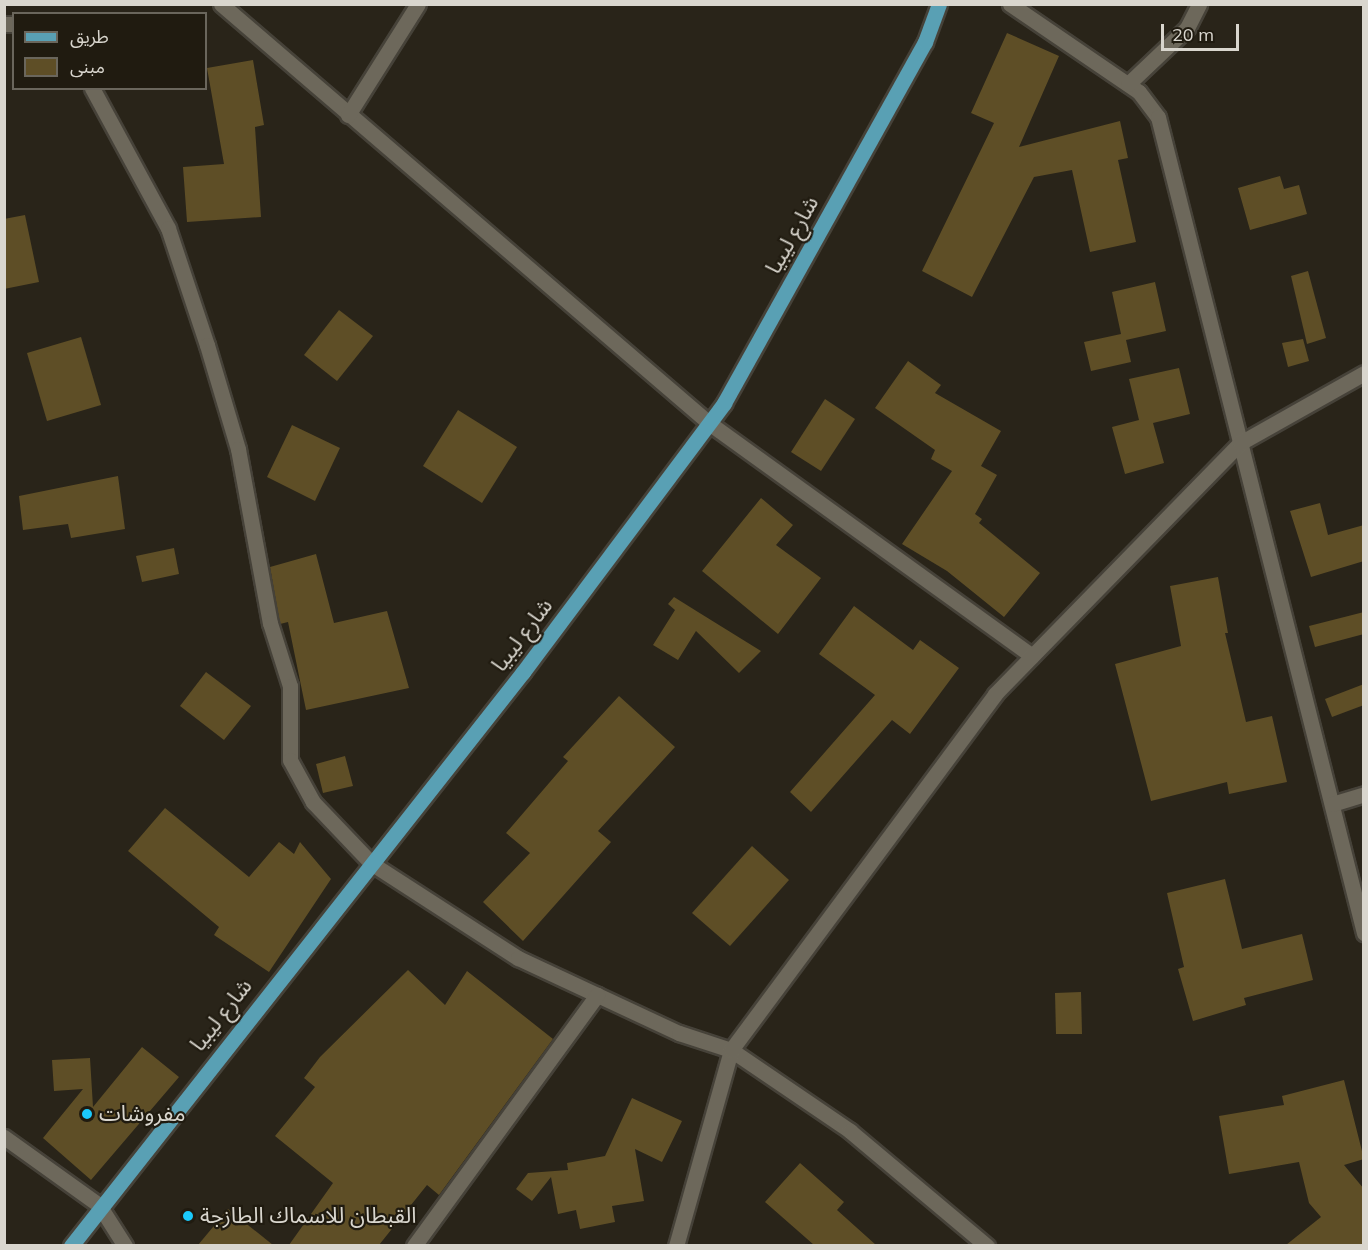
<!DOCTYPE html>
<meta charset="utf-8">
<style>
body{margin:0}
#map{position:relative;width:1368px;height:1250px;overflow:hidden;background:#292419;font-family:Mulish,"Noto Sans Arabic",sans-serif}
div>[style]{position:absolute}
.building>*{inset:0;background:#5e4e26}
.roads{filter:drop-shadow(2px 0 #464239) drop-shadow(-2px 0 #464239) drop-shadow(0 2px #464239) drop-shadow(0 -2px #464239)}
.minor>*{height:15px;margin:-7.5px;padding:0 7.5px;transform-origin:7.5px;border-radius:7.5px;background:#6d685b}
.major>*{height:15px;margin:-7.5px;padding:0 7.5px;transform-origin:7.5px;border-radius:7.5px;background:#59a0b4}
.dots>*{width:16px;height:16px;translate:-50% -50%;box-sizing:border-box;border:3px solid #201b10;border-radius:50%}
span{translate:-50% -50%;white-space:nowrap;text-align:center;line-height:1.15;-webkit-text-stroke:4.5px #201b10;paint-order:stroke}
.street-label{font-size:22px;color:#d9d6ce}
.poi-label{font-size:22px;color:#d9d6ce}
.left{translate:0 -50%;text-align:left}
.frame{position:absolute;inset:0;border:6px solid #d9d6ce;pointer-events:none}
.legend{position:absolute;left:12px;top:12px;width:195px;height:78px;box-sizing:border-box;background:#201b10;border:2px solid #6a665c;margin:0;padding:8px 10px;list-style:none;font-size:18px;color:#d9d6ce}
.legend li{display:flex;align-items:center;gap:12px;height:30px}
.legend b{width:30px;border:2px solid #6a665c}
.scale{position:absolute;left:1161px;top:24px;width:78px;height:27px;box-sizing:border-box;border:3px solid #d9d6ce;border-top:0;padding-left:8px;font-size:18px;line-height:21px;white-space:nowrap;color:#d9d6ce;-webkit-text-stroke:4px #201b10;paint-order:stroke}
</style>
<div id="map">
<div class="building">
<div style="clip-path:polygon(1007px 33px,1059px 56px,1019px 147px,1120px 121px,1128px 158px,1118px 160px,1136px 242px,1090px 252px,1072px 170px,1034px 177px,972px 297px,922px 271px,994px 123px,971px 113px)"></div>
<div style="clip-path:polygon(253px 60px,264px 125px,255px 127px,261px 217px,187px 222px,183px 167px,224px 164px,207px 68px)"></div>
<div style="clip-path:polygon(1280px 176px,1284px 189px,1299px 185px,1307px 214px,1250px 230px,1238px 188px)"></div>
<div style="clip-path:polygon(25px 215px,39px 282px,4px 289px,4px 219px)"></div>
<div style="clip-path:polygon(1308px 271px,1326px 338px,1307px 344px,1291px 276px)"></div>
<div style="clip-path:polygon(1155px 282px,1166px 331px,1126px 340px,1131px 362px,1091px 371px,1084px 342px,1121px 334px,1112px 292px)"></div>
<div style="clip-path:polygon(339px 310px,373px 336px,337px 381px,304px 355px)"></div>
<div style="clip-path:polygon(81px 337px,101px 405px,47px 421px,27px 353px)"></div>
<div style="clip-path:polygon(1303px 339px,1309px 361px,1288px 367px,1282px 343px)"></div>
<div style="clip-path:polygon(908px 361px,941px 385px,935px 393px,1001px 431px,981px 466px,997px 475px,975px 514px,982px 519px,979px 523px,1040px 573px,1004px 617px,947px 571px,902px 544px,952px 471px,931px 459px,935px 450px,875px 408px)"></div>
<div style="clip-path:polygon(1179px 368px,1190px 414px,1153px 423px,1164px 463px,1125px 474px,1112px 427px,1139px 420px,1129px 379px)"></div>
<div style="clip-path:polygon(825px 399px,855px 419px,821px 471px,791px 452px)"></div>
<div style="clip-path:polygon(458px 410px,517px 447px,482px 503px,423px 466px)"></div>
<div style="clip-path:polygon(292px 425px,340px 448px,315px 501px,267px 477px)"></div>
<div style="clip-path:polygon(118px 476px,125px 529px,71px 538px,68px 524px,23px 530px,19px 496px)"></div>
<div style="clip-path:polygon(761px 498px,793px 525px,776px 545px,821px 578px,778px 634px,702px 571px)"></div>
<div style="clip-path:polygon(1320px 503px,1328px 535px,1364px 525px,1364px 561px,1311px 577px,1290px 511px)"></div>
<div style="clip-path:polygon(174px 548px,179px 574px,142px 582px,136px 556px)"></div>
<div style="clip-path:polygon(316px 554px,334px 623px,387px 611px,409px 688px,306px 710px,288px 622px,280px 624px,270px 567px)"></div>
<div style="clip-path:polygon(1218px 577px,1228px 633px,1225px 633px,1246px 722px,1272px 716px,1287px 782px,1229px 794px,1227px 782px,1151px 801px,1115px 664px,1181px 646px,1170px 586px)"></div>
<div style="clip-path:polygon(674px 597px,698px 612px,761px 651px,739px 673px,696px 631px,678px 660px,653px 645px,675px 610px,668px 604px)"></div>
<div style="clip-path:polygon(854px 606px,913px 650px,920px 640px,959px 668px,910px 734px,892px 720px,811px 812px,790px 792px,875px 695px,819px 654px)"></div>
<div style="clip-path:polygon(1364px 612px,1364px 634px,1315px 647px,1309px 626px)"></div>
<div style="clip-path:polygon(206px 672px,251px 706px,224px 740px,180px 706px)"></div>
<div style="clip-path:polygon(1364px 684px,1364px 705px,1332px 717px,1325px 699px)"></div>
<div style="clip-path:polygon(619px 696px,675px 747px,598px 831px,611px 842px,523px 941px,483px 902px,530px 853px,506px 833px,568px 761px,563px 757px)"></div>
<div style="clip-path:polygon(345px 756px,353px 786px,323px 793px,316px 764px)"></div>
<div style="clip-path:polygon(165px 808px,249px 877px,279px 842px,294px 854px,300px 842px,331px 879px,269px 972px,214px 935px,219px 927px,128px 851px)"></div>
<div style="clip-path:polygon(752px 846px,789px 880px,730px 946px,692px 913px)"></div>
<div style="clip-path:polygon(1225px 879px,1242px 949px,1302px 934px,1313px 980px,1244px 998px,1246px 1005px,1193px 1021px,1178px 969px,1184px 967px,1167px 893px)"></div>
<div style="clip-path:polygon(408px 970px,445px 1005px,467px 971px,553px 1039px,439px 1195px,427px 1185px,379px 1245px,289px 1245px,333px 1183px,275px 1136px,315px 1087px,304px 1078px,320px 1057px)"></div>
<div style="clip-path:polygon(1081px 992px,1082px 1034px,1056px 1034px,1055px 993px)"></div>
<div style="clip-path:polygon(142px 1047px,179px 1077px,91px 1180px,43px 1138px,83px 1089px,54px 1091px,52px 1060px,90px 1058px,93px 1107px)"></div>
<div style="clip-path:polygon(1344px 1080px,1364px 1159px,1344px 1165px,1364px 1189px,1364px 1245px,1286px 1245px,1321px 1217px,1309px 1203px,1299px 1162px,1229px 1174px,1219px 1116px,1284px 1105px,1282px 1096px)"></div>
<div style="clip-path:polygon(632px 1098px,682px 1121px,662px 1162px,635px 1149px,644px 1201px,612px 1206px,615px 1222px,580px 1229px,576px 1210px,558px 1214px,551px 1177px,532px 1201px,516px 1189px,528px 1173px,568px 1170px,567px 1163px,605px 1156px)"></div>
<div style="clip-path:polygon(800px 1163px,844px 1202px,837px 1210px,876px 1245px,814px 1245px,765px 1202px)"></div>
<div style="clip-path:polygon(228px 1209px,273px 1245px,198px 1245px)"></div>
</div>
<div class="roads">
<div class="minor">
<div style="left:221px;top:4px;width:643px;rotate:40.65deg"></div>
<div style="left:709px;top:423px;width:398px;rotate:35.8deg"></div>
<div style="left:1010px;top:4px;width:156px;rotate:34.3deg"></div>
<div style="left:1139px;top:92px;width:31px;rotate:53deg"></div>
<div style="left:1158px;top:117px;width:842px;rotate:75.83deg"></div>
<div style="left:4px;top:24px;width:10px"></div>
<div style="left:1128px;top:84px;width:81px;rotate:-43.5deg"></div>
<div style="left:1187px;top:28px;width:27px;rotate:-63deg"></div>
<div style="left:92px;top:88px;width:159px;rotate:61.5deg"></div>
<div style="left:168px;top:228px;width:123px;rotate:71.6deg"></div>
<div style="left:207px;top:345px;width:109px;rotate:73.4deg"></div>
<div style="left:238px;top:449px;width:177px;rotate:79.6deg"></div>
<div style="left:270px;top:623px;width:66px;rotate:72.4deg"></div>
<div style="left:290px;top:686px;width:74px;rotate:90deg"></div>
<div style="left:290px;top:760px;width:48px;rotate:61.3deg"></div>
<div style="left:313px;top:802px;width:84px;rotate:46.4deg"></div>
<div style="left:371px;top:863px;width:175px;rotate:32.9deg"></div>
<div style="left:518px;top:958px;width:178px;rotate:25deg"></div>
<div style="left:679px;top:1033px;width:55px;rotate:18.1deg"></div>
<div style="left:731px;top:1050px;width:144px;rotate:34.2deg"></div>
<div style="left:850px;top:1131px;width:179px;rotate:40deg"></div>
<div style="left:348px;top:115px;width:131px;rotate:-57.8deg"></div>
<div style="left:1332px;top:804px;width:34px;rotate:-17deg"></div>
<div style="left:4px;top:1137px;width:117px;rotate:35.6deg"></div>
<div style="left:99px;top:1205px;width:49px;rotate:57.6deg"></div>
<div style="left:414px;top:1246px;width:311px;rotate:-53.9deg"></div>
<div style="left:676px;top:1246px;width:204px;rotate:-74.3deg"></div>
<div style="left:731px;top:1050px;width:443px;rotate:-53.4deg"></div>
<div style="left:995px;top:694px;width:351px;rotate:-45.7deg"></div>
<div style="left:1240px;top:443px;width:142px;rotate:-29.4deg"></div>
</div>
<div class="major">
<div style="left:71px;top:1246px;width:731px;rotate:-51.78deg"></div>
<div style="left:523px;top:672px;width:336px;rotate:-53.2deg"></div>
<div style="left:724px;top:403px;width:413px;rotate:-60.9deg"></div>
<div style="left:925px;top:42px;width:40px;rotate:-69.8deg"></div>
</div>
</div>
<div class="dots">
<div style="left:87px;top:1114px;background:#1bcafc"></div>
<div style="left:188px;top:1216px;background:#1bcafc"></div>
</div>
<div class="street-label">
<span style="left:792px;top:235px;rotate:-61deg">شارع ليبيا</span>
<span style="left:522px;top:635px;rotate:-53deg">شارع ليبيا</span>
<span style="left:221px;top:1015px;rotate:-52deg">شارع ليبيا</span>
</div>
<div class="poi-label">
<span class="left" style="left:99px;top:1114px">مفروشات</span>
<span class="left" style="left:200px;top:1216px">القبطان للاسماك الطازجة</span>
</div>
<div class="frame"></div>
<ul class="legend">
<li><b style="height:8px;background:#59a0b4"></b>طريق</li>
<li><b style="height:16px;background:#5e4e26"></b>مبنى</li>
</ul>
<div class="scale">20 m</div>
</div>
